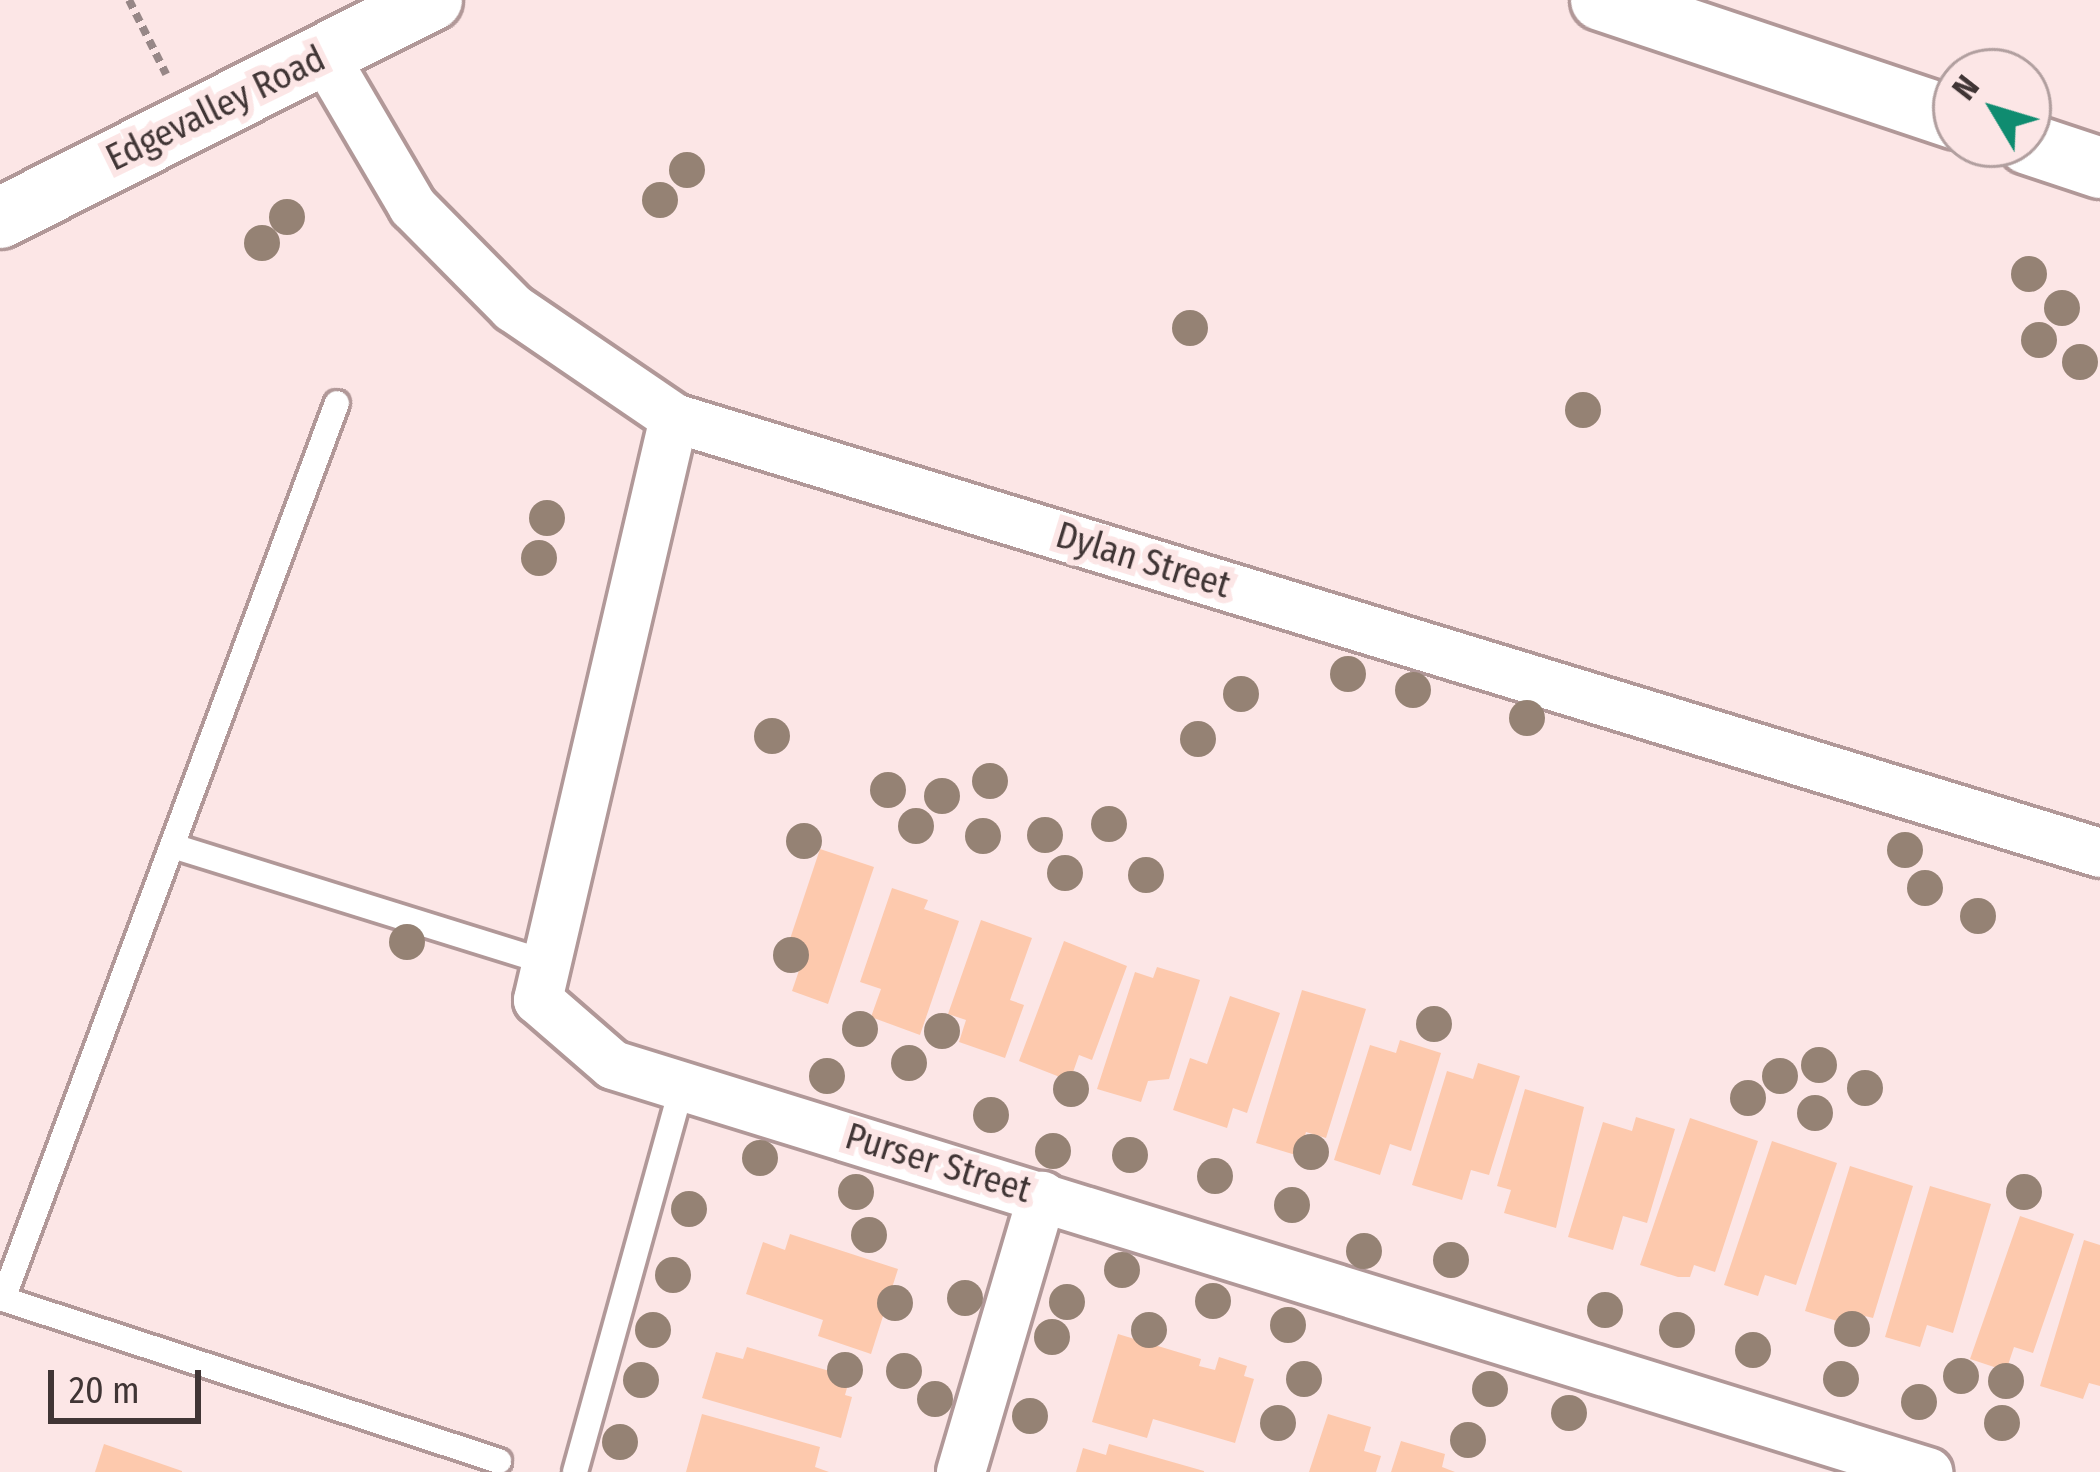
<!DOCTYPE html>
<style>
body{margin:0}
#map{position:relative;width:2100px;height:1472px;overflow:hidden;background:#fce6e6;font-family:"Fira Sans Condensed",sans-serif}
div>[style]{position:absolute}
.building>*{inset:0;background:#fdc9ad}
.path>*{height:8px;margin-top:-4px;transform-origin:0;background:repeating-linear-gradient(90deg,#978787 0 9px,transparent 0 15px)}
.roads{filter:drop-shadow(3px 0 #b19898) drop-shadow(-3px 0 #b19898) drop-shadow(0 3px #b19898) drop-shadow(0 -3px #b19898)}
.service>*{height:24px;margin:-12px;padding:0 12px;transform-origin:12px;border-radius:12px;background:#fff}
.minor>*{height:48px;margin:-24px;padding:0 24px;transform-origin:24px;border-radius:24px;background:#fff}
.tertiary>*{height:60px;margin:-30px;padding:0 30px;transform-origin:30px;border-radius:30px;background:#fff}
.trees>*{width:36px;height:36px;margin:-18px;border-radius:50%;background:#958274}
span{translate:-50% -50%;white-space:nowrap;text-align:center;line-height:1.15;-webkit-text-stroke:12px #fce6e6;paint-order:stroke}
.street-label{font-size:36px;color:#403535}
.north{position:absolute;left:1932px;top:48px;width:120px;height:120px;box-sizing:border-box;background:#fce6e6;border:3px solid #b19f9f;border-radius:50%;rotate:308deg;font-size:33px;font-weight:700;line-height:48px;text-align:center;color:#403535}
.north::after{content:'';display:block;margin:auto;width:42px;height:54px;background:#0f8c70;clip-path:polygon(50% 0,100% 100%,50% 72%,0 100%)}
.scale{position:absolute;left:48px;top:1370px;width:153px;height:54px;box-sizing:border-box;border:6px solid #403535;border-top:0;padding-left:15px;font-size:36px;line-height:42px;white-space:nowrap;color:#403535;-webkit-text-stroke:9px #fce6e6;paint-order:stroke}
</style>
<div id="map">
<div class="building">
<div style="clip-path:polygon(820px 849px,874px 867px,828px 1004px,792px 991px,807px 947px,789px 942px)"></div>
<div style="clip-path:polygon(892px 888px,928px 900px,924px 909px,959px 921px,920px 1035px,871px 1017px,881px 989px,860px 982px)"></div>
<div style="clip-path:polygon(981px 920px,1032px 938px,1010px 1000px,1024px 1005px,1005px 1058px,959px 1042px,966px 1020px,948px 1014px)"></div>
<div style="clip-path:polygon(1064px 941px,1127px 966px,1092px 1060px,1079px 1055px,1070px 1081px,1019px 1061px)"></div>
<div style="clip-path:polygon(1157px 967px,1200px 980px,1169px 1079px,1148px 1081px,1141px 1102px,1097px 1089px,1135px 972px,1153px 978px)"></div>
<div style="clip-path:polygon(1302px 990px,1366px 1009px,1326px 1138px,1306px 1132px,1299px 1156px,1256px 1143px)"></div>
<div style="clip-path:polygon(1230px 996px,1280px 1013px,1247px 1113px,1233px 1108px,1227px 1128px,1173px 1110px,1190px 1058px,1207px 1064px)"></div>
<div style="clip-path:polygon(1400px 1040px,1441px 1053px,1411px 1151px,1390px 1144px,1380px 1175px,1334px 1160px,1370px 1045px,1396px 1053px)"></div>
<div style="clip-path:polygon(1478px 1063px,1520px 1076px,1489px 1175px,1471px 1170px,1462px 1200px,1412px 1185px,1447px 1071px,1473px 1079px)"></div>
<div style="clip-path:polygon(1525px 1089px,1584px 1107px,1556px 1228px,1504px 1213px,1511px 1190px,1497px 1186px)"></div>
<div style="clip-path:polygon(1636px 1117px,1675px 1129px,1647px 1223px,1623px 1216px,1613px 1250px,1568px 1237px,1603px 1122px,1632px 1131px)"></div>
<div style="clip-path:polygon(1690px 1118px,1758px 1141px,1715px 1272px,1694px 1265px,1690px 1277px,1678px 1277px,1640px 1265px)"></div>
<div style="clip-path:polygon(1772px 1141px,1837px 1163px,1796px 1285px,1765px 1275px,1758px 1296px,1724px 1285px)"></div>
<div style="clip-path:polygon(1850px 1166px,1913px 1186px,1873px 1318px,1857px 1314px,1853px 1326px,1805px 1311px)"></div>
<div style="clip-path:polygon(1930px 1186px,1991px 1204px,1953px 1333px,1927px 1325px,1920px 1347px,1885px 1337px)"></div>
<div style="clip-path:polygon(2020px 1216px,2074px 1234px,2033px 1353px,2014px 1347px,2006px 1371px,1970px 1359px)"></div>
<div style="clip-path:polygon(790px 1234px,898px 1269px,871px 1354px,818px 1336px,823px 1320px,746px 1294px,763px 1242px,785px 1250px)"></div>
<div style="clip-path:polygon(2084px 1240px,2100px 1245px,2100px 1386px,2089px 1383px,2083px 1399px,2040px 1386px)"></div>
<div style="clip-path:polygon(1118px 1334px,1201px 1359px,1199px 1366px,1215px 1370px,1219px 1357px,1247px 1366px,1244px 1376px,1254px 1379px,1235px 1443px,1153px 1419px,1147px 1438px,1092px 1422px)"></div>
<div style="clip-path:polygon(747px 1347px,850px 1377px,845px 1395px,852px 1397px,841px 1438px,702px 1398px,716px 1352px,743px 1359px)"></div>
<div style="clip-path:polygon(702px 1414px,820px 1447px,815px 1467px,829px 1472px,686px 1472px)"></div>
<div style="clip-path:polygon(1328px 1414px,1371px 1427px,1364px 1451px,1381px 1456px,1376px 1472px,1309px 1472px)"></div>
<div style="clip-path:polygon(1401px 1441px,1445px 1454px,1442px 1467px,1455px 1472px,1391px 1472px)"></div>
<div style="clip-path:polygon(104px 1444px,182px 1471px,182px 1472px,95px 1472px)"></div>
<div style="clip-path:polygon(1109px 1444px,1204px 1471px,1204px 1472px,1076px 1472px,1083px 1448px,1106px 1455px)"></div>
</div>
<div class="path">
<div style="left:129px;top:0;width:83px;rotate:63.4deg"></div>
</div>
<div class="roads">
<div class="service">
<div style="left:173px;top:846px;width:390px;rotate:17.3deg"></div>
<div style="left:0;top:1298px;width:525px;rotate:18.09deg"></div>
<div style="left:3px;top:1299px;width:956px;rotate:-69.56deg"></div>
<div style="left:575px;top:1472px;width:402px;rotate:-74.5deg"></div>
</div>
<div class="minor">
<div style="left:325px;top:57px;width:174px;rotate:59.6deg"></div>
<div style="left:413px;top:207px;width:142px;rotate:45.3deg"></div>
<div style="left:513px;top:308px;width:195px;rotate:34.3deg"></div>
<div style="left:674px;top:418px;width:1491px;rotate:16.96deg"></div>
<div style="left:674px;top:418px;width:598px;rotate:103.15deg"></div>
<div style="left:538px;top:1000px;width:99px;rotate:40.9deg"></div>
<div style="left:613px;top:1065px;width:1377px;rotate:17.2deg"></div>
<div style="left:961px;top:1472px;width:288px;rotate:-73.6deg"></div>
</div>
<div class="tertiary">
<div style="left:1601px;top:0;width:374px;rotate:18.5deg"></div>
<div style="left:2028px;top:144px;width:76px;rotate:18.4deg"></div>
<div style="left:0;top:218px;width:484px;rotate:-26.8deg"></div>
</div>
</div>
<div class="trees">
<div style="left:687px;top:170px"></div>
<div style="left:660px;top:200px"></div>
<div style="left:287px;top:217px"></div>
<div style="left:262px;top:243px"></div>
<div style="left:2029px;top:274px"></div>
<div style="left:2062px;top:308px"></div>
<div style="left:1190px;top:328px"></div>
<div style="left:2039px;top:340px"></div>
<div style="left:2080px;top:362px"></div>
<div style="left:1583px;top:410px"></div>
<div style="left:547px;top:518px"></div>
<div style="left:539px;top:558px"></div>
<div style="left:1348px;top:674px"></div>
<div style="left:1413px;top:690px"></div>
<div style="left:1241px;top:694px"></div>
<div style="left:1527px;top:718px"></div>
<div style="left:772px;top:736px"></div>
<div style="left:1198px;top:739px"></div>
<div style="left:990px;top:781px"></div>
<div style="left:888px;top:790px"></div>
<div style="left:942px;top:796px"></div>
<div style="left:1109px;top:824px"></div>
<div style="left:916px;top:826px"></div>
<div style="left:1045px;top:835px"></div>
<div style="left:983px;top:836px"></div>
<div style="left:804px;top:841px"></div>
<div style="left:1905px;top:850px"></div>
<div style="left:1065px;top:873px"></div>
<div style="left:1146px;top:875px"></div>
<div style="left:1925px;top:888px"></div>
<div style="left:1978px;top:916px"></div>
<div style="left:407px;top:942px"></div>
<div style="left:791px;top:955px"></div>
<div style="left:1434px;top:1024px"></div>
<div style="left:860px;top:1029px"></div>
<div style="left:942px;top:1031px"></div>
<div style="left:909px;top:1063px"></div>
<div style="left:1819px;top:1065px"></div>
<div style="left:827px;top:1076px"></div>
<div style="left:1780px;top:1076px"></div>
<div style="left:1865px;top:1088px"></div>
<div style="left:1071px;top:1089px"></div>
<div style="left:1748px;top:1098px"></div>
<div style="left:1815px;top:1113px"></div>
<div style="left:991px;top:1115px"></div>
<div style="left:1053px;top:1151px"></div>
<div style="left:1311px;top:1152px"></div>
<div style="left:1130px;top:1155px"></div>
<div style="left:760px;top:1158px"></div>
<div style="left:1215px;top:1176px"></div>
<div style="left:856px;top:1192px"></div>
<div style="left:2024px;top:1192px"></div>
<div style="left:1292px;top:1205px"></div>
<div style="left:689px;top:1209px"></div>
<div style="left:869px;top:1235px"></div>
<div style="left:1364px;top:1251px"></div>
<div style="left:1451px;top:1260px"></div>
<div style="left:1122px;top:1270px"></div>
<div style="left:673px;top:1275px"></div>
<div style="left:965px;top:1298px"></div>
<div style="left:1213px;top:1301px"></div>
<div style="left:1067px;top:1302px"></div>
<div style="left:895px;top:1303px"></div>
<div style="left:1605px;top:1310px"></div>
<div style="left:1288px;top:1325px"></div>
<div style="left:1852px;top:1329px"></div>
<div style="left:653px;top:1330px"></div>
<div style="left:1149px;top:1330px"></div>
<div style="left:1677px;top:1330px"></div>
<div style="left:1052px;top:1337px"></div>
<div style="left:1753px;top:1350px"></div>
<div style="left:845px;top:1370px"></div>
<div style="left:904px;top:1371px"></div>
<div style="left:1961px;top:1376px"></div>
<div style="left:1304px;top:1379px"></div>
<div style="left:1841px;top:1379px"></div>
<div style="left:641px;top:1380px"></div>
<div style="left:2006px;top:1381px"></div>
<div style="left:1490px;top:1389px"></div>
<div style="left:935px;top:1399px"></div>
<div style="left:1919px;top:1402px"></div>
<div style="left:1569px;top:1413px"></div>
<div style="left:1030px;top:1416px"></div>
<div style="left:1278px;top:1423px"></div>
<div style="left:2002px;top:1423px"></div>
<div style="left:1468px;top:1440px"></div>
<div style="left:620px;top:1442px"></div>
</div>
<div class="street-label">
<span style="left:216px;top:109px;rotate:-26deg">Edgevalley Road</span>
<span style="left:1143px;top:561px;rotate:17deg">Dylan Street</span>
<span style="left:938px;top:1164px;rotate:17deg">Purser Street</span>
</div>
<div class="north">N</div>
<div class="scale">20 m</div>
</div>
